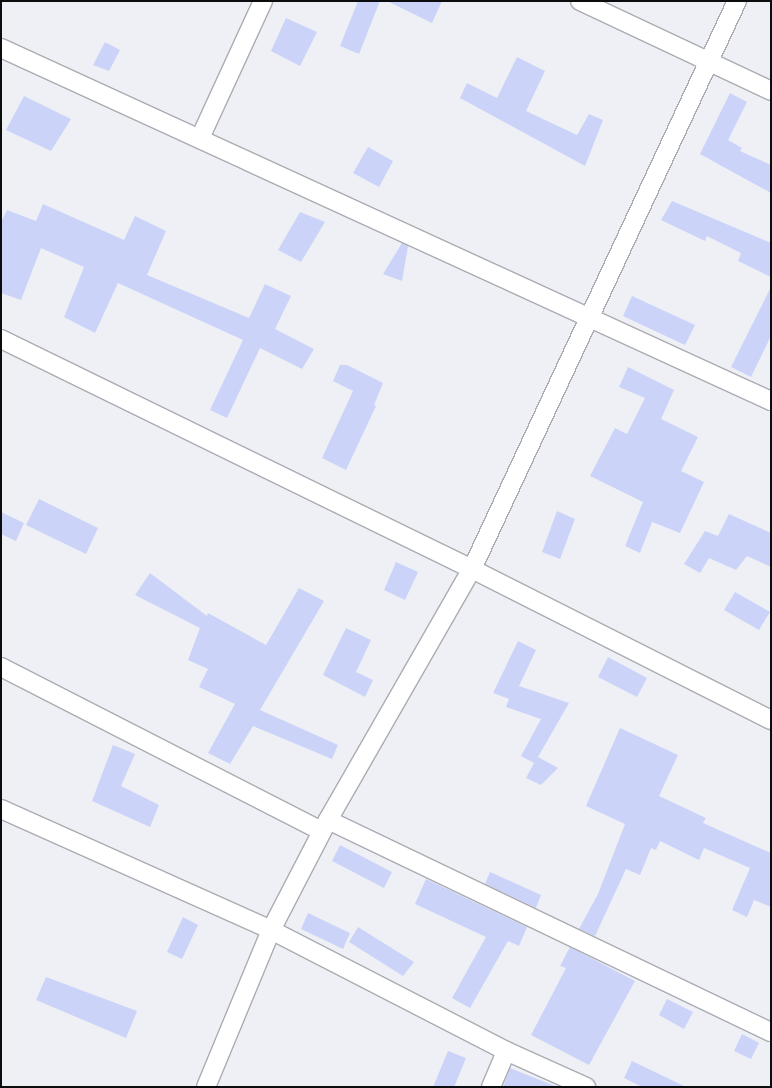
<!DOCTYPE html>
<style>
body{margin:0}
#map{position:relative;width:772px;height:1088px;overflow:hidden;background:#eef0f6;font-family:"Fira Sans Condensed",sans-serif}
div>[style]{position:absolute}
.building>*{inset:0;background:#cbd4f8}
.roads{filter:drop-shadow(1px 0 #aaacb2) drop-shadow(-1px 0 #aaacb2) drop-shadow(0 1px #aaacb2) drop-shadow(0 -1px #aaacb2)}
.minor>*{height:18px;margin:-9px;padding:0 9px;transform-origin:9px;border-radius:9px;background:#fff}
span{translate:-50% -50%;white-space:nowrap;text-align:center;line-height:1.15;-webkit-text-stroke:5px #fff;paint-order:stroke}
.frame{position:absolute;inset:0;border:2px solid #0b0c0e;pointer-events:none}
</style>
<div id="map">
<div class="building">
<div style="clip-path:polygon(358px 1px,380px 1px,359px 54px,340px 46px)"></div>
<div style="clip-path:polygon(387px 1px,442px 1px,432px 23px)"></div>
<div style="clip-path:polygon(286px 18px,317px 32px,300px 66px,271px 51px)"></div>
<div style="clip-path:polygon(105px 42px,120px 50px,109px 71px,93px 65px)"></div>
<div style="clip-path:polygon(517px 57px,545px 71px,526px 111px,577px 135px,589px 114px,603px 120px,585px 166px,460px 98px,467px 83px,497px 98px)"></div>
<div style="clip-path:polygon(730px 93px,747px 102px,728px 140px,742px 148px,740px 151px,771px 165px,771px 193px,700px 154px)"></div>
<div style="clip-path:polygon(24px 96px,71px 119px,51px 151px,6px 130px)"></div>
<div style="clip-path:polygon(368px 147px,393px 161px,379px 187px,353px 173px)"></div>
<div style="clip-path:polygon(672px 201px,771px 243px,771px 277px,738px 261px,741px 253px,707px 236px,705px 241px,661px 220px)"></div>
<div style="clip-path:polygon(43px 204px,124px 240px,135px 216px,166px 231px,147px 275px,249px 318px,265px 284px,291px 296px,275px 329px,314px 349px,302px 369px,260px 348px,227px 418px,210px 410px,243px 340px,118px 283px,95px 333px,64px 317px,84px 267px,41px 248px,21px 300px,1px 293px,1px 222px,7px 210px,36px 221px)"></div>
<div style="clip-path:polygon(300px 212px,325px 222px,301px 262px,278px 250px)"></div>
<div style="clip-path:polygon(402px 243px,408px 246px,402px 281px,383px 274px)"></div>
<div style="clip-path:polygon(771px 287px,771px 336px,751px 377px,731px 367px)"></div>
<div style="clip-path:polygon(632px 296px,695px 325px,685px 345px,623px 316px)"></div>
<div style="clip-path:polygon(340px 365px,347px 365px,383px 383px,374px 405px,376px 406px,346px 470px,322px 458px,353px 391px,333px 381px)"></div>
<div style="clip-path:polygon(628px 367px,674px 390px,661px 419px,698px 437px,681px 471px,704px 482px,680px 533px,652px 522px,640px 553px,625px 546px,643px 502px,590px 476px,615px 428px,627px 434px,645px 398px,619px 387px)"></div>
<div style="clip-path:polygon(39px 499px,98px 528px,86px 554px,26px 525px)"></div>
<div style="clip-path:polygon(557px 511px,575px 519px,560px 559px,542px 552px)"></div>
<div style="clip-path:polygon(1px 512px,24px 523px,16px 541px,1px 534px)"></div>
<div style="clip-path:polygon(729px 514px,771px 533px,771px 567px,747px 556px,736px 570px,709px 558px,700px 573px,684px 564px,705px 531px,718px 536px)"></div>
<div style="clip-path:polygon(396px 562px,418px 572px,405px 600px,384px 590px)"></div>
<div style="clip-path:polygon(150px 573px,207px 616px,208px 613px,266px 645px,299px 588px,324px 601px,260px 710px,338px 745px,332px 759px,253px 726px,230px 764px,208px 753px,235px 704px,199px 687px,208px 669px,188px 660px,200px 628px,135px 595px)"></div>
<div style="clip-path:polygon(735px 592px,770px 612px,759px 630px,724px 610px)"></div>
<div style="clip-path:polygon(346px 628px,371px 640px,356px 672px,373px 680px,365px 697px,323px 675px)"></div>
<div style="clip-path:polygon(518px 641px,536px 650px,519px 686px,569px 703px,538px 757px,558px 768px,541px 785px,526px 778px,534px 763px,521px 756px,541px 719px,506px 707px,509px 699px,493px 693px)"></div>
<div style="clip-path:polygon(608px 657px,647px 678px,637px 697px,598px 677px)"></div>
<div style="clip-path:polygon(620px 728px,678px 755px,659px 796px,706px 818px,703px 823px,771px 853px,771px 907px,754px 900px,747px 917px,732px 910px,750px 868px,704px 848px,699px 860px,660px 841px,656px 850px,651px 848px,640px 875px,626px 869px,595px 936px,579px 929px,598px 894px,625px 824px,586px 806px)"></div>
<div style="clip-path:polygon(113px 745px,135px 754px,121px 786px,159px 805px,150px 827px,92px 801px)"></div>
<div style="clip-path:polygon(340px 845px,392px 872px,384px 888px,332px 861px)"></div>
<div style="clip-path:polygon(490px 872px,541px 895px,536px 908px,485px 884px)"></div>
<div style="clip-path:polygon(426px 879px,527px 927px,519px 946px,508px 941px,470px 1008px,452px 998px,486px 937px,415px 904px)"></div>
<div style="clip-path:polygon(308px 913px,350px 933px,343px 949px,301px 929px)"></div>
<div style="clip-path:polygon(183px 917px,198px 925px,182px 959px,167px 952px)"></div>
<div style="clip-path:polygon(358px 927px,414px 962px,403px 976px,349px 942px)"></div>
<div style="clip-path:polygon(570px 947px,635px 981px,589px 1065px,531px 1035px,566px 968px,560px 966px)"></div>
<div style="clip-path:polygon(46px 977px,137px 1011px,126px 1038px,36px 1000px)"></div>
<div style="clip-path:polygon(667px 999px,693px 1012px,684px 1029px,659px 1015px)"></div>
<div style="clip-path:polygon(742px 1034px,759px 1043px,751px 1059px,734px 1051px)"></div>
<div style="clip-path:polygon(448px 1051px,466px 1058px,459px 1075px,454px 1087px,433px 1087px)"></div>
<div style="clip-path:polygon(632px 1061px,686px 1087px,642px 1087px,624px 1078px)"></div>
<div style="clip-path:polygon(510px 1068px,555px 1086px,555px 1087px,503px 1087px)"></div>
</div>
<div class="roads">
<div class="minor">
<div style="left:580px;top:1px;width:211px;rotate:25.2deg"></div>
<div style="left:1px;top:48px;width:847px;rotate:24.63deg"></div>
<div style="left:200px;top:138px;width:151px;rotate:-65.3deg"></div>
<div style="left:1px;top:339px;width:524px;rotate:26.03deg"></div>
<div style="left:472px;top:569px;width:335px;rotate:26.8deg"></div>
<div style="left:1px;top:667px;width:360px;rotate:27.1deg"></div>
<div style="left:1px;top:809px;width:296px;rotate:24.1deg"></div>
<div style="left:271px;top:930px;width:264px;rotate:27.2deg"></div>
<div style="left:506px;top:1051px;width:88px;rotate:24.2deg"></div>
<div style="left:328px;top:820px;width:491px;rotate:25.6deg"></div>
<div style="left:206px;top:1087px;width:170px;rotate:-67.5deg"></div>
<div style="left:271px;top:930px;width:124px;rotate:-62.6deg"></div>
<div style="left:328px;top:820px;width:289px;rotate:-60.2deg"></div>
<div style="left:472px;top:569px;width:627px;rotate:-64.99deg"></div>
<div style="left:491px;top:1087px;width:39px;rotate:-67deg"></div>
</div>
</div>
<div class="frame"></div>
</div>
